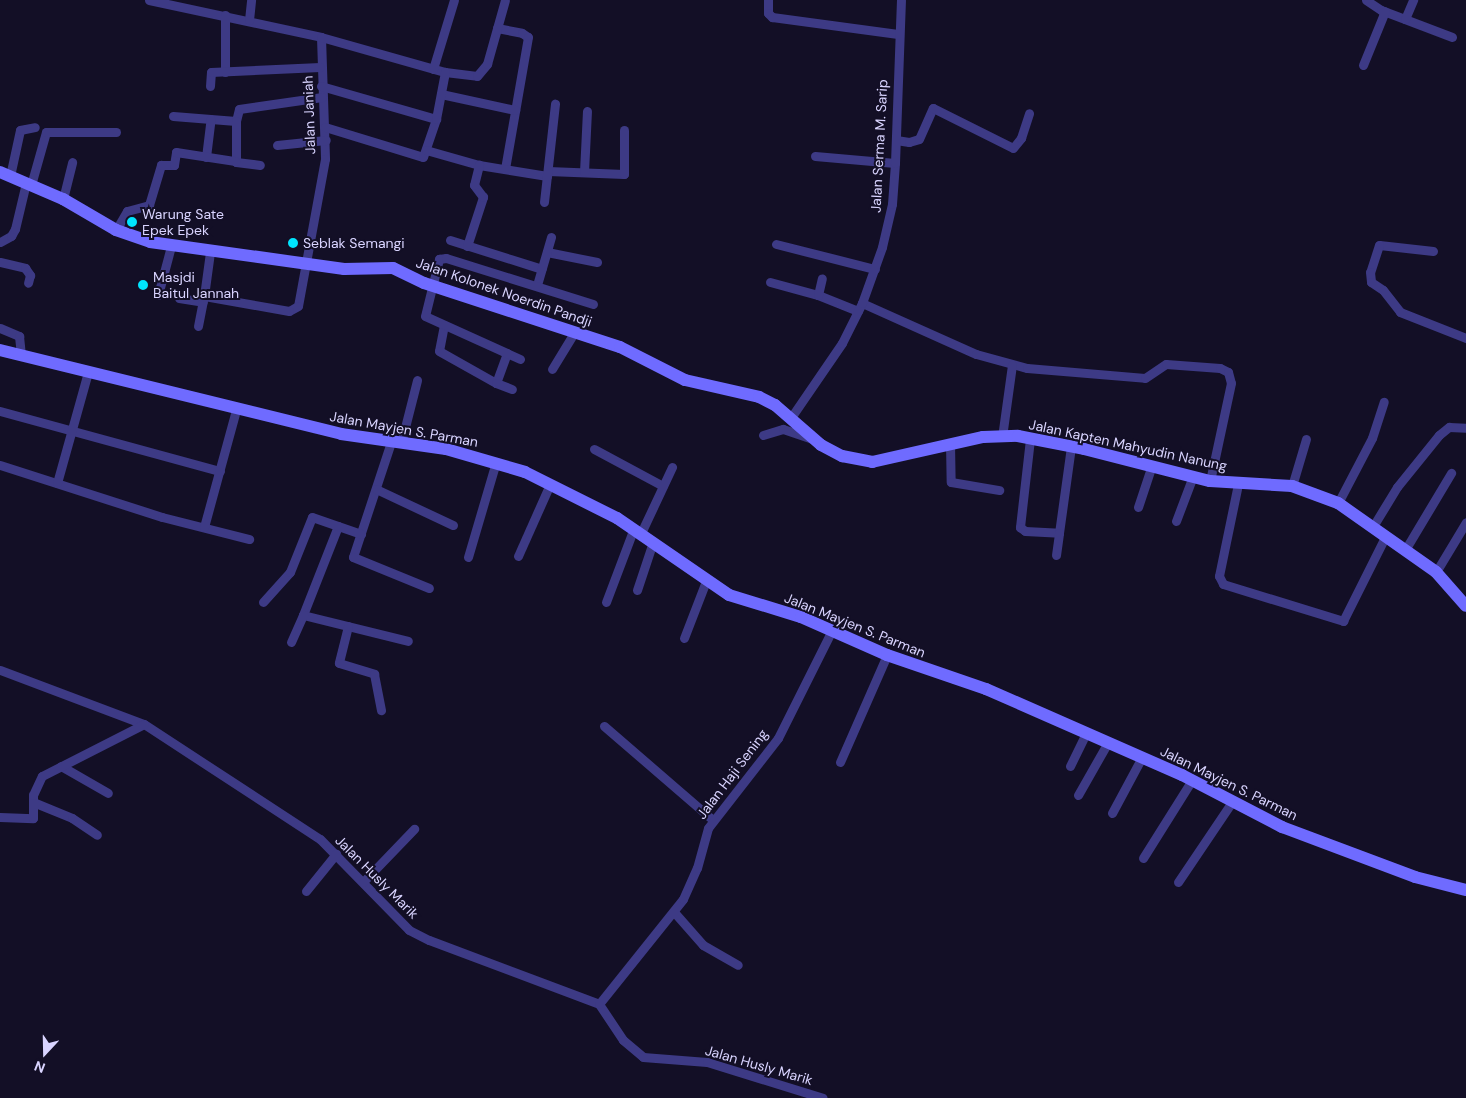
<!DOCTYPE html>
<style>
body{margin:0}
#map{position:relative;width:1466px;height:1098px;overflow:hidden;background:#130f26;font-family:"DM Sans",sans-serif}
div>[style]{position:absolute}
.street>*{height:9px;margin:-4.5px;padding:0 4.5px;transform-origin:4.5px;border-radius:4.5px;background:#3d3a85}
.secondary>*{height:12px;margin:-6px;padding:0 6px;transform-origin:6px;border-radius:6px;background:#6f6bff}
.dots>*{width:14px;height:14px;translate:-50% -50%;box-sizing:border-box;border:2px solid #130f26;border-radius:50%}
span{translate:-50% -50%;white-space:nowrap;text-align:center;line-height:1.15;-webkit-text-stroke:4px #130f26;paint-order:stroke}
.street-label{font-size:14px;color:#d9d4ff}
.poi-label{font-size:14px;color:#d9d4ff}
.left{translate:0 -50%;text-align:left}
.north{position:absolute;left:20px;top:1028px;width:50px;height:50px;-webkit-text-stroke:4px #130f26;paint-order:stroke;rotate:201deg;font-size:14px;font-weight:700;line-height:20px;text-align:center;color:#d9d4ff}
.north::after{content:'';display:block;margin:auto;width:18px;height:22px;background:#d9d4ff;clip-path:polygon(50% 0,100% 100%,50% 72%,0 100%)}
</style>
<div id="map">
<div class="street">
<div style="left:149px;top:0;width:176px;rotate:12.1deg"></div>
<div style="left:321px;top:37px;width:122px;rotate:88.1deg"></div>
<div style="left:325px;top:159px;width:149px;rotate:100.4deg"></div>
<div style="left:298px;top:306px;width:10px;rotate:151deg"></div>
<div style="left:289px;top:311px;width:86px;rotate:-170deg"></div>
<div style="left:204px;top:296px;width:44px;rotate:-82.2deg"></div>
<div style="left:768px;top:0;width:13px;rotate:90deg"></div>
<div style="left:768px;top:13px;width:6px;rotate:45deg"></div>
<div style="left:772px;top:17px;width:127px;rotate:7.7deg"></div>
<div style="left:1366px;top:0;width:18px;rotate:34deg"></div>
<div style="left:1381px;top:10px;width:76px;rotate:20.8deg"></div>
<div style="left:1405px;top:19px;width:21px;rotate:-67deg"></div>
<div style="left:249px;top:20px;width:20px;rotate:-84deg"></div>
<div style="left:497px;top:28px;width:25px;rotate:11deg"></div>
<div style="left:522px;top:33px;width:7px;rotate:34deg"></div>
<div style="left:528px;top:37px;width:134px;rotate:99.9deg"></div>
<div style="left:321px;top:37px;width:129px;rotate:15.8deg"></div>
<div style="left:445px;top:72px;width:32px;rotate:7deg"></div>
<div style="left:477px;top:76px;width:16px;rotate:-50deg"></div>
<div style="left:487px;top:64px;width:66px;rotate:-74.3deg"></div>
<div style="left:1363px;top:65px;width:58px;rotate:-67.8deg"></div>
<div style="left:433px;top:69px;width:72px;rotate:-73.1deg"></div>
<div style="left:225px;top:72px;width:57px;rotate:-90deg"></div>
<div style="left:210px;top:86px;width:14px;rotate:-86deg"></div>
<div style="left:211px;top:72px;width:109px;rotate:-2.6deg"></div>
<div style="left:321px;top:86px;width:120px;rotate:16deg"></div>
<div style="left:441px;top:94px;width:76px;rotate:12.2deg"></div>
<div style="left:173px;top:116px;width:63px;rotate:4.5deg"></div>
<div style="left:236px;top:121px;width:12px;rotate:-76deg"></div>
<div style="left:239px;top:109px;width:84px;rotate:-8.2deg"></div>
<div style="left:236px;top:121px;width:41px;rotate:90deg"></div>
<div style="left:236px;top:162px;width:24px;rotate:7deg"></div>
<div style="left:325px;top:127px;width:102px;rotate:17deg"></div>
<div style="left:423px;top:157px;width:40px;rotate:-71.1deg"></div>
<div style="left:436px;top:119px;width:48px;rotate:-79.2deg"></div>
<div style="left:896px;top:140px;width:13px;rotate:9deg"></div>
<div style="left:909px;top:142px;width:10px;rotate:-17deg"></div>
<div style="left:919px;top:139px;width:34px;rotate:-66deg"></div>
<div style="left:933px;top:108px;width:89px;rotate:26.6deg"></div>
<div style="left:1013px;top:148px;width:13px;rotate:-51deg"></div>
<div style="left:1021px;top:138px;width:26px;rotate:-72deg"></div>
<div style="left:277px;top:145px;width:49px;rotate:-5.8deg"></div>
<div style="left:426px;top:150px;width:55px;rotate:15.8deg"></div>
<div style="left:479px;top:165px;width:69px;rotate:9.2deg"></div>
<div style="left:815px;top:156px;width:80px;rotate:5deg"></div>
<div style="left:206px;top:157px;width:38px;rotate:-83deg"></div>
<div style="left:548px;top:171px;width:76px;rotate:2.3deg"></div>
<div style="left:624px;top:174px;width:44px;rotate:-90deg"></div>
<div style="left:584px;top:172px;width:61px;rotate:-87.2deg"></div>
<div style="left:10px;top:176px;width:47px;rotate:-77.7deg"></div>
<div style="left:20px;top:130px;width:15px;rotate:-11deg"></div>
<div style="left:31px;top:185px;width:55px;rotate:-74.2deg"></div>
<div style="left:46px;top:132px;width:70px"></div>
<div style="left:63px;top:199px;width:38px;rotate:-76deg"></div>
<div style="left:544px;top:202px;width:99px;rotate:-83.6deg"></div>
<div style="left:116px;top:230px;width:22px;rotate:-60deg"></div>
<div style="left:127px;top:211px;width:23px;rotate:-15deg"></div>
<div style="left:149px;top:205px;width:42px;rotate:-73.3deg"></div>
<div style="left:161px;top:165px;width:13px"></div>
<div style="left:174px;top:165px;width:13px;rotate:-81deg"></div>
<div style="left:176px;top:152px;width:60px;rotate:8.7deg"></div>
<div style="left:450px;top:240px;width:96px;rotate:17.5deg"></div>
<div style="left:0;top:242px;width:13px;rotate:-29deg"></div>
<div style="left:11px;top:236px;width:8px;rotate:-60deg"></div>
<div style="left:15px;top:229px;width:47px;rotate:-76.6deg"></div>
<div style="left:776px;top:244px;width:102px;rotate:14.2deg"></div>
<div style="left:467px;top:246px;width:52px;rotate:-71.9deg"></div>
<div style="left:483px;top:197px;width:15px;rotate:-127deg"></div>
<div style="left:474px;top:185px;width:21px;rotate:-76deg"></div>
<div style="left:1433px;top:251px;width:54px;rotate:-173.7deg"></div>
<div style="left:1379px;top:245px;width:28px;rotate:108deg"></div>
<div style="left:1370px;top:272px;width:10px;rotate:84deg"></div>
<div style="left:1371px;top:282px;width:14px;rotate:34deg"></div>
<div style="left:1383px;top:290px;width:28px;rotate:52deg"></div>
<div style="left:1400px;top:312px;width:71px;rotate:21.5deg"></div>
<div style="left:547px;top:252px;width:51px;rotate:11.3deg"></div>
<div style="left:0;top:262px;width:26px;rotate:13deg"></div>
<div style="left:25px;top:268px;width:9px;rotate:54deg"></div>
<div style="left:30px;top:275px;width:8px;rotate:104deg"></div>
<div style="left:770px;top:282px;width:50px;rotate:15.2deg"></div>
<div style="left:818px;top:295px;width:43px;rotate:21.8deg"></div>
<div style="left:537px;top:285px;width:50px;rotate:-73.7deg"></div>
<div style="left:158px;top:295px;width:51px;rotate:-75.1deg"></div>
<div style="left:818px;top:295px;width:17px;rotate:-77deg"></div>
<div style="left:179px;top:298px;width:24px;rotate:9deg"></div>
<div style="left:862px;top:303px;width:125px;rotate:24.1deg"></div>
<div style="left:976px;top:354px;width:53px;rotate:15.4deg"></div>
<div style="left:1027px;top:368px;width:118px;rotate:4.8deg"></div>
<div style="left:1145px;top:378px;width:25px;rotate:-34deg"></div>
<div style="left:1166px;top:364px;width:54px;rotate:4.2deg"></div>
<div style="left:1220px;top:368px;width:9px;rotate:27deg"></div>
<div style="left:1228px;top:372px;width:11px;rotate:75deg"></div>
<div style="left:1231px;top:383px;width:100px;rotate:102.1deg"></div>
<div style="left:444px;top:325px;width:26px;rotate:101deg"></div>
<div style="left:439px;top:351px;width:65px;rotate:29.3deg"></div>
<div style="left:198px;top:326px;width:31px;rotate:-79deg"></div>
<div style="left:0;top:328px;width:21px;rotate:23deg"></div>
<div style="left:19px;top:336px;width:20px;rotate:84deg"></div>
<div style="left:507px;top:353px;width:32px;rotate:110deg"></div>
<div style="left:496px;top:383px;width:17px;rotate:21deg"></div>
<div style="left:520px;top:359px;width:104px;rotate:-155.6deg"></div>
<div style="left:425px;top:316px;width:59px;rotate:-76.2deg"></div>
<div style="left:439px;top:259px;width:7px;rotate:-8deg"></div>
<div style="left:446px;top:258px;width:154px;rotate:17.4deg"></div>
<div style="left:552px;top:369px;width:42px;rotate:-58.6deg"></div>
<div style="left:0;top:411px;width:228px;rotate:15.3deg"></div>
<div style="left:790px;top:419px;width:92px;rotate:-55.6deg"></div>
<div style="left:842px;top:343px;width:45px;rotate:-63.4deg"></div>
<div style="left:862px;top:303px;width:59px;rotate:-70.3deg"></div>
<div style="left:882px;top:247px;width:44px;rotate:-76.9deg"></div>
<div style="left:892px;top:204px;width:41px;rotate:-85.8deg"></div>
<div style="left:895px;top:163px;width:163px;rotate:-87.9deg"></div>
<div style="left:763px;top:435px;width:21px;rotate:-17deg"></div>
<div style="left:783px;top:429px;width:28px;rotate:19deg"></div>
<div style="left:1002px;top:437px;width:73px;rotate:-82.1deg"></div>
<div style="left:1030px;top:439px;width:89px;rotate:96.5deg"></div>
<div style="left:1020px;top:527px;width:6px;rotate:39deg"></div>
<div style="left:1025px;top:531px;width:34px;rotate:3deg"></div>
<div style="left:1059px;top:533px;width:88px;rotate:-82.1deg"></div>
<div style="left:391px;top:442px;width:121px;rotate:108.3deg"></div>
<div style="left:353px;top:557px;width:82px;rotate:22.2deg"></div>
<div style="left:401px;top:443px;width:65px;rotate:-75.7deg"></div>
<div style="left:950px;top:443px;width:39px;rotate:89deg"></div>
<div style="left:951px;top:482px;width:49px;rotate:9.5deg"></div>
<div style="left:594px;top:449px;width:78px;rotate:28.2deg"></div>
<div style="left:0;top:465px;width:170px;rotate:17.8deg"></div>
<div style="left:162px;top:517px;width:90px;rotate:14.2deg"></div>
<div style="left:57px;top:483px;width:115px;rotate:-74.4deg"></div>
<div style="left:1238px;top:484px;width:94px;rotate:101.7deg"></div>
<div style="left:1219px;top:576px;width:9px;rotate:63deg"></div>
<div style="left:1223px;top:584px;width:126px;rotate:17.1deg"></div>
<div style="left:1343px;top:621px;width:94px;rotate:-63.4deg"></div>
<div style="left:1292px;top:486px;width:49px;rotate:-73.4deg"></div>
<div style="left:376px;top:489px;width:85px;rotate:25.1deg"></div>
<div style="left:1338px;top:503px;width:73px;rotate:-62.4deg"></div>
<div style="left:1372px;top:438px;width:38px;rotate:-72deg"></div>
<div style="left:1138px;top:507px;width:44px;rotate:-71.6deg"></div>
<div style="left:1176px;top:521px;width:48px;rotate:-69.3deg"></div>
<div style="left:338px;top:526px;width:96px;rotate:111.5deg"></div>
<div style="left:303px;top:615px;width:108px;rotate:13.9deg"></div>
<div style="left:204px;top:527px;width:121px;rotate:-74.7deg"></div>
<div style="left:1372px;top:528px;width:48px;rotate:-58.6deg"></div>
<div style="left:1397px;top:487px;width:67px;rotate:-51.1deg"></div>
<div style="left:1439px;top:435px;width:13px;rotate:-39deg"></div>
<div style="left:1449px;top:427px;width:17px;rotate:3deg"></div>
<div style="left:641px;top:533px;width:73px;rotate:-64.8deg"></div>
<div style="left:1405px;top:550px;width:90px;rotate:-59.1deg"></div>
<div style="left:1056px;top:555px;width:22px;rotate:-82deg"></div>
<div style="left:518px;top:556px;width:79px;rotate:-66deg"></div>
<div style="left:468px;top:557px;width:99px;rotate:-73.6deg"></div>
<div style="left:1436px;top:572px;width:58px;rotate:-59deg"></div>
<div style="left:637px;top:590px;width:51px;rotate:-71.6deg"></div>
<div style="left:263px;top:602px;width:40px;rotate:-48deg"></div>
<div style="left:290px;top:572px;width:59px;rotate:-68.2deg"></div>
<div style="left:312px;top:517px;width:52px;rotate:19.1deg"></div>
<div style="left:606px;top:602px;width:79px;rotate:-69.3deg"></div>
<div style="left:348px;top:626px;width:38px;rotate:104deg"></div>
<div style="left:339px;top:663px;width:37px;rotate:17deg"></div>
<div style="left:374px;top:674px;width:37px;rotate:79deg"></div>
<div style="left:684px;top:638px;width:61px;rotate:-68.9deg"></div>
<div style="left:291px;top:642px;width:30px;rotate:-66deg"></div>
<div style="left:0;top:670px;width:154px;rotate:20.6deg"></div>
<div style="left:144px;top:724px;width:210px;rotate:33.2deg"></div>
<div style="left:320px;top:839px;width:127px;rotate:45.6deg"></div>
<div style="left:409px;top:930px;width:22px;rotate:27deg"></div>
<div style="left:429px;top:940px;width:182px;rotate:20.6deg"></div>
<div style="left:599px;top:1004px;width:43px;rotate:56.3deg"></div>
<div style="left:623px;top:1040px;width:26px;rotate:40deg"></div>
<div style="left:643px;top:1057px;width:64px;rotate:4.5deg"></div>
<div style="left:707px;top:1062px;width:121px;rotate:17.2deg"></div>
<div style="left:604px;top:726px;width:144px;rotate:40.8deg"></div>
<div style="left:840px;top:762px;width:117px;rotate:-66.3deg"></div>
<div style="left:61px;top:766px;width:54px;rotate:29.9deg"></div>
<div style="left:1070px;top:766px;width:34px;rotate:-64deg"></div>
<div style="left:1078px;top:795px;width:59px;rotate:-60.4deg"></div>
<div style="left:33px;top:802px;width:42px;rotate:22.3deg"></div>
<div style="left:72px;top:818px;width:30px;rotate:34deg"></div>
<div style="left:1112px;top:813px;width:64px;rotate:-61.8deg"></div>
<div style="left:0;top:817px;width:33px;rotate:2deg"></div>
<div style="left:33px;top:818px;width:23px;rotate:-90deg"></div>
<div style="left:33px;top:795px;width:21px;rotate:-65deg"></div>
<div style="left:42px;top:776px;width:114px;rotate:-27deg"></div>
<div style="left:1143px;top:858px;width:92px;rotate:-57.9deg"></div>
<div style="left:363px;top:882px;width:74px;rotate:-46.1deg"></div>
<div style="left:1178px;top:882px;width:97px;rotate:-56deg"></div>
<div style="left:306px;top:891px;width:48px;rotate:-51deg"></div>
<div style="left:674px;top:912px;width:44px;rotate:48.7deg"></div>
<div style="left:703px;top:945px;width:40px;rotate:29.7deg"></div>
<div style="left:599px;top:1004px;width:134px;rotate:-51.3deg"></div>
<div style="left:683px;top:899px;width:34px;rotate:-66deg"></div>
<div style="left:697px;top:868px;width:41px;rotate:-74.6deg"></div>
<div style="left:708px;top:828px;width:114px;rotate:-52.1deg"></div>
<div style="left:778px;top:738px;width:121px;rotate:-63.4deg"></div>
</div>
<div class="secondary">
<div style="left:0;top:172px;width:69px;rotate:23.2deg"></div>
<div style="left:63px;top:199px;width:61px;rotate:30.3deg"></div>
<div style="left:116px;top:230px;width:36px;rotate:19deg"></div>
<div style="left:150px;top:242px;width:196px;rotate:7.9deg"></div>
<div style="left:344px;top:269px;width:49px;rotate:-1.2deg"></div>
<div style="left:393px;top:268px;width:34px;rotate:26deg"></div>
<div style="left:424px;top:283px;width:206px;rotate:18.1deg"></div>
<div style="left:620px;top:347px;width:73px;rotate:26.9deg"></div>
<div style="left:685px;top:380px;width:76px;rotate:12.9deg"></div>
<div style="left:759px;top:397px;width:18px;rotate:27deg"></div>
<div style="left:775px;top:405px;width:61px;rotate:41deg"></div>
<div style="left:821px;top:445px;width:24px;rotate:28deg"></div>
<div style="left:842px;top:456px;width:31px;rotate:11deg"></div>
<div style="left:872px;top:462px;width:114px;rotate:-12.7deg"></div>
<div style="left:983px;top:437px;width:35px;rotate:-2deg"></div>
<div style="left:1018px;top:436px;width:67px;rotate:11.1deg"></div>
<div style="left:1084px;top:449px;width:130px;rotate:14.3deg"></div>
<div style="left:1210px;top:481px;width:82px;rotate:3.5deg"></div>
<div style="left:1292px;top:486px;width:49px;rotate:20.3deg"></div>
<div style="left:1338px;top:503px;width:120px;rotate:35.1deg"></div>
<div style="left:1436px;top:572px;width:45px;rotate:48.6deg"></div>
<div style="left:0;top:350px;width:351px;rotate:13.8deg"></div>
<div style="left:341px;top:434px;width:106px;rotate:8.1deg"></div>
<div style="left:446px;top:449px;width:82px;rotate:16.2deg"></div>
<div style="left:525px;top:472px;width:103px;rotate:26.6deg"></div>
<div style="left:617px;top:518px;width:136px;rotate:34.5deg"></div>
<div style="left:729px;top:595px;width:75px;rotate:17deg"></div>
<div style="left:801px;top:617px;width:94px;rotate:23.8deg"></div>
<div style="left:887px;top:655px;width:105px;rotate:19deg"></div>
<div style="left:986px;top:689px;width:214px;rotate:23.7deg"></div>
<div style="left:1182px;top:775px;width:113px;rotate:27.5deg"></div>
<div style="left:1282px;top:827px;width:142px;rotate:20.6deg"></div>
<div style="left:1415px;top:877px;width:53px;rotate:14.3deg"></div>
</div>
<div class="dots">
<div style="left:132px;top:222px;background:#00e5ff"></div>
<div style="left:293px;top:243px;background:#00e5ff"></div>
<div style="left:143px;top:285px;background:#00e5ff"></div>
</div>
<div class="street-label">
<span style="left:309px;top:115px;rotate:-92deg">Jalan Janiah</span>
<span style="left:879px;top:146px;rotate:-87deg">Jalan Serma M. Sarip</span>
<span style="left:504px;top:292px;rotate:19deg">Jalan Kolonek Noerdin Pandji</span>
<span style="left:404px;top:429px;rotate:10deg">Jalan Mayjen S. Parman</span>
<span style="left:1128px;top:445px;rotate:12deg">Jalan Kapten Mahyudin Nanung</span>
<span style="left:855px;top:625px;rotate:22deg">Jalan Mayjen S. Parman</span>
<span style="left:732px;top:774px;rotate:-53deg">Jalan Haji Sening</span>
<span style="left:1229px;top:783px;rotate:26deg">Jalan Mayjen S. Parman</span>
<span style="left:377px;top:877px;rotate:45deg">Jalan Husly Marik</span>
<span style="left:759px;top:1065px;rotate:16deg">Jalan Husly Marik</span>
</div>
<div class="poi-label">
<span class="left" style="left:142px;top:222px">Warung Sate<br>Epek Epek</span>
<span class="left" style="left:303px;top:243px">Seblak Semangi</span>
<span class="left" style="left:153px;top:285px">Masjdi<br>Baitul Jannah</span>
</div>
<div class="north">N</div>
</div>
